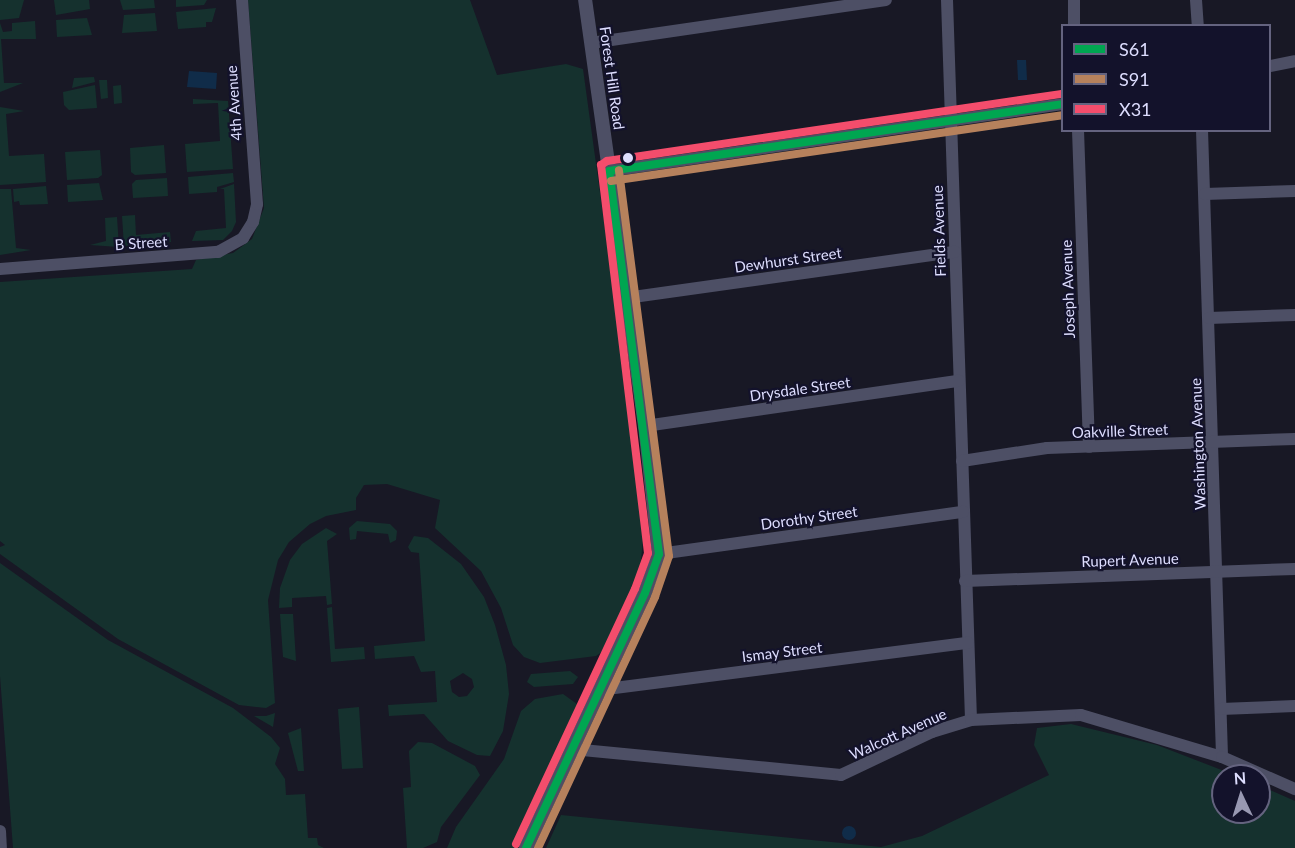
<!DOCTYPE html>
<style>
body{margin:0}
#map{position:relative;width:1295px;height:848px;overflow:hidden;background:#181825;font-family:Lato,sans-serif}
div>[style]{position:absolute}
.green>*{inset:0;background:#15312e}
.water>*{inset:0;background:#102c49}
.round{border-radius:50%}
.minor>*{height:12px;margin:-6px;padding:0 6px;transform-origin:6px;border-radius:6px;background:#4d4f65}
.tertiary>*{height:14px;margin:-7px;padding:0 7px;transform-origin:7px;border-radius:7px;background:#4d4f65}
.bus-1>*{height:8px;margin:-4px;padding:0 4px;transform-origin:4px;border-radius:4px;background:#00a651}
.bus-2>*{height:8px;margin:-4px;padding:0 4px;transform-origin:4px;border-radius:4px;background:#b6815c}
.bus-3>*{height:8px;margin:-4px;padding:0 4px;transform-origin:4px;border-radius:4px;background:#f44d6c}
.dots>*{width:16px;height:16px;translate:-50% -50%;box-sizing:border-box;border:3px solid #13122b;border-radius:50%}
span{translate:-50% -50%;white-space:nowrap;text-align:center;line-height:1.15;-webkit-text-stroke:4.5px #13122b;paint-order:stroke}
.street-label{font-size:15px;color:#ddddfe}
.legend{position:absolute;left:1061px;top:24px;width:210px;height:108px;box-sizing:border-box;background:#13122b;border:2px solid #64637f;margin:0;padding:8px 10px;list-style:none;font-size:18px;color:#ddddfe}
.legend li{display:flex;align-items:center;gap:12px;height:30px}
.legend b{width:30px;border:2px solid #64637f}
.north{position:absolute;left:1211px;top:764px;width:60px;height:60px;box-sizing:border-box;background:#13122b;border:2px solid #64637f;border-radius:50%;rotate:356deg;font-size:16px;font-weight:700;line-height:24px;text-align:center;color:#ddddfe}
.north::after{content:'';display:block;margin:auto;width:21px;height:27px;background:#9898b2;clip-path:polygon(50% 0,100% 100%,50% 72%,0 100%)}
</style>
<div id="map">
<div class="green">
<div style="clip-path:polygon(0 0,24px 0,19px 18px,0 20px)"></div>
<div style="clip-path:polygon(54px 0,89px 0,90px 9px,56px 15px)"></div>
<div style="clip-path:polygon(120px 0,154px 0,155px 8px,123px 10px)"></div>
<div style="clip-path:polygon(176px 0,207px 0,204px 5px,176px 7px)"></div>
<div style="clip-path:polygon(248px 0,470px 0,497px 75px,566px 64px,583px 69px,645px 521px,640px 569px,607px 648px,596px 656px,540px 663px,524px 657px,513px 645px,501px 608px,481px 571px,435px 528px,440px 500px,387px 484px,364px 485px,356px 498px,356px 510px,326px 516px,310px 524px,289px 542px,278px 560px,268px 600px,275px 703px,266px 708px,239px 705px,118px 639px,0 554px,0 547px,5px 545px,0 541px,0 282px,192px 269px,196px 260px,233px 253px,252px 239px,264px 208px)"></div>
<div style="clip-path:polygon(216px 8px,212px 22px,206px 22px,206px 27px,178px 29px,176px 12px)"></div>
<div style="clip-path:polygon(155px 13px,157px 31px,122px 33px,124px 15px)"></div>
<div style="clip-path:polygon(87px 18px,92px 35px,57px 37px,56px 20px)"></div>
<div style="clip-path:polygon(35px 21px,36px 39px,1px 39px,4px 83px,23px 83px,0 92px,0 23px,3px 32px,12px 31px,12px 23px)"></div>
<div style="clip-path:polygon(94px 77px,95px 82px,72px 88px,74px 78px)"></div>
<div style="clip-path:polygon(99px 80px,107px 80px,108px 98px,101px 99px)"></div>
<div style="clip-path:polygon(95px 85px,97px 108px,69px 110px,64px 105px,63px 92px)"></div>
<div style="clip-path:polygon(121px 85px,122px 103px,114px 104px,113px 86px)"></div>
<div style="clip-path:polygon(193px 99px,228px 101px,233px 169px,187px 172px,185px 144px,220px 141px,218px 103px,193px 104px)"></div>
<div style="clip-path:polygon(0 107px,24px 111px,6px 114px,9px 156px,44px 154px,46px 182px,0 185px)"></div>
<div style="clip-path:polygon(164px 145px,166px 173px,135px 175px,131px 172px,130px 148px)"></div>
<div style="clip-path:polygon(100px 150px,102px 175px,98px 178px,67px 180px,65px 152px)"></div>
<div style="clip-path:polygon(233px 173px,234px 182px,217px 187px,217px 192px,189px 194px,188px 177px)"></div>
<div style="clip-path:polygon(167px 178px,168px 196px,133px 198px,132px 184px,136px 180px)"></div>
<div style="clip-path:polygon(99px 183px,103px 200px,68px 202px,67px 185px)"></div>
<div style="clip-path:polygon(234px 184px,236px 222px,232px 231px,223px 240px,192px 241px,196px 231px,226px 228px,224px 189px,220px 189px)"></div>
<div style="clip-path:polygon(46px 186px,48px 204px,20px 205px,19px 201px,14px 202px,13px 189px)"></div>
<div style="clip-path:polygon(0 189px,11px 189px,16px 248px,31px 250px,0 255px)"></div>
<div style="clip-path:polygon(135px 215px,136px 235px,170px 232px,171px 242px,124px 246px,122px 216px)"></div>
<div style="clip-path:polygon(117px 217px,119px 247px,90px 245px,106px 241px,105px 218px)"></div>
<div style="clip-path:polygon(357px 521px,390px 524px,397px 531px,396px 540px,390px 543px,388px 534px,357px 531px,356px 539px,350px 540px,349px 528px)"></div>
<div style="clip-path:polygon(326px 528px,337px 534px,327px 541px,332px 604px,327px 605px,326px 596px,292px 598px,292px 607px,279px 608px,280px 588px,290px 560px,302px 544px)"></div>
<div style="clip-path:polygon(evenodd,414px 536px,428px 538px,461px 564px,484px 597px,495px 625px,506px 665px,509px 694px,503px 731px,490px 756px,477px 755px,448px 741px,424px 714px,389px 716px,388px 705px,437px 702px,435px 671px,421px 672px,414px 656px,375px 659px,374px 646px,425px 641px,419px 553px,411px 552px,408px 547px,414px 536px,463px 673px,472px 679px,474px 687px,467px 696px,459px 697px,452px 692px,450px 681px,463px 673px)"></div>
<div style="clip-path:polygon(0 563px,108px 640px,233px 708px,271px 737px,280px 748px,275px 764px,285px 779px,286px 795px,305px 794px,308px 838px,317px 838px,318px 845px,324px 848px,13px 848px,0 676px)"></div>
<div style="clip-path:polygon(332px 607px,335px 649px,364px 647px,365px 659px,331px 662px,327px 608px)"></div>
<div style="clip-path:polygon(280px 614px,293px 614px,296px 661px,283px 657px)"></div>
<div style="clip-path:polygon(570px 671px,578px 677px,573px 684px,534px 687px,527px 682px,531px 674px)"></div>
<div style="clip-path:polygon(563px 694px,577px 704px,577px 713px,515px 848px,447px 848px,456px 827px,504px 759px,521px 711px,535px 699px)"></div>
<div style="clip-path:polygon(359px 707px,363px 768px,342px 769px,338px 709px)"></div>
<div style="clip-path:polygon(275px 713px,273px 727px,254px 716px,266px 716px)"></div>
<div style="clip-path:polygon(1071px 724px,1157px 745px,1237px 776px,1223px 776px,1223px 812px,1259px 812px,1259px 785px,1295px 801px,1295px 848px,546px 848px,561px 815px,881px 847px,922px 836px,1049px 775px,1034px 745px,1037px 728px)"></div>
<div style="clip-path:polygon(301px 728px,304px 771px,298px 771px,288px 733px)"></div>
<div style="clip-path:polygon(418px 742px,432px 743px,475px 766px,480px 775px,441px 827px,437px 842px,423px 848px,407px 848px,403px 788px,411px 787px,409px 751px)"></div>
</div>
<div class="water">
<div style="clip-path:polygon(1017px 60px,1026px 60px,1027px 80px,1018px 80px)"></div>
<div style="clip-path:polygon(189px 71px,217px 73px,216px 89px,187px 87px)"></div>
<div class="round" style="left:842px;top:826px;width:14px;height:14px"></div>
</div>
<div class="minor">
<div style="left:947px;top:0;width:720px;rotate:88.09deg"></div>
<div style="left:1074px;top:0;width:26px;rotate:90deg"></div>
<div style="left:1196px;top:0;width:26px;rotate:86deg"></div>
<div style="left:591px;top:43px;width:298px;rotate:-8.3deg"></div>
<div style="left:1270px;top:66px;width:25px;rotate:-11deg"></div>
<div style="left:1078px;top:130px;width:317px;rotate:88deg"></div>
<div style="left:1202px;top:130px;width:627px;rotate:88.17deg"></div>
<div style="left:609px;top:171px;width:458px;rotate:-8.4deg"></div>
<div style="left:1205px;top:194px;width:90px;rotate:-1.9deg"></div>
<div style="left:0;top:269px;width:219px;rotate:-4.5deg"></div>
<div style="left:218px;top:252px;width:29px;rotate:-29deg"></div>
<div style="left:243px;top:238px;width:19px;rotate:-58deg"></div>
<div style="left:253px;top:222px;width:18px;rotate:-77deg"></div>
<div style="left:257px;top:204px;width:205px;rotate:-94.2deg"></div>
<div style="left:626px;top:298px;width:332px;rotate:-8deg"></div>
<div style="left:1209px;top:318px;width:86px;rotate:-2deg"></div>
<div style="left:645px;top:426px;width:317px;rotate:-8.2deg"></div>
<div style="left:962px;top:461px;width:86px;rotate:-8.7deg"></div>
<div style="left:1047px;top:448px;width:248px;rotate:-2.1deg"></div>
<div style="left:659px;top:554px;width:307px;rotate:-7.9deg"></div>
<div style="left:965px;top:581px;width:330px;rotate:-2.1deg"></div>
<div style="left:599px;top:690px;width:372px;rotate:-7.3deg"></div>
<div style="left:1221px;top:709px;width:74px;rotate:-2.3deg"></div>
<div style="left:572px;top:749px;width:270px;rotate:5.5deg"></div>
<div style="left:841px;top:775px;width:101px;rotate:-25.3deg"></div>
<div style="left:932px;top:732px;width:41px;rotate:-17.1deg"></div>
<div style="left:971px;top:720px;width:110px;rotate:-2.6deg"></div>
<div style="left:1081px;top:715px;width:147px;rotate:16.6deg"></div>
<div style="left:1222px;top:757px;width:80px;rotate:23.7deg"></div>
<div style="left:0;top:831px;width:17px;rotate:87deg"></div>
</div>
<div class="tertiary">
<div style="left:526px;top:848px;width:281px;rotate:-65deg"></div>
<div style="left:645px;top:593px;width:41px;rotate:-70.3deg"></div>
<div style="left:659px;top:554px;width:129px;rotate:-96.2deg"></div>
<div style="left:645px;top:426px;width:430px;rotate:-98deg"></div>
</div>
<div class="bus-1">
<div style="left:609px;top:171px;width:458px;rotate:-8.4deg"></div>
<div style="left:526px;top:848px;width:281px;rotate:-65deg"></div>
<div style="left:645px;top:593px;width:41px;rotate:-70.3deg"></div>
<div style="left:659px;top:554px;width:386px;rotate:-97.4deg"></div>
</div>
<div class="bus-2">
<div style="left:611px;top:181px;width:456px;rotate:-8.3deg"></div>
<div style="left:538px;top:848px;width:277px;rotate:-65deg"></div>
<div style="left:655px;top:597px;width:43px;rotate:-71.1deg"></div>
<div style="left:669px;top:556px;width:389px;rotate:-97.4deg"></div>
</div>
<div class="bus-3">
<div style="left:516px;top:844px;width:281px;rotate:-65deg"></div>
<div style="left:635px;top:589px;width:38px;rotate:-70deg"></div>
<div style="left:648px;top:553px;width:391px;rotate:-96.9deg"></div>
<div style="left:601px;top:165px;width:7px;rotate:-34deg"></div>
<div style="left:607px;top:161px;width:458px;rotate:-8.4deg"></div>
</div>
<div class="dots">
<div style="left:628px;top:158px;background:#ddddfe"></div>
</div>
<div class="street-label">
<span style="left:612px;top:78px;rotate:82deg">Forest Hill Road</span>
<span style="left:234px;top:103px;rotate:-94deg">4th Avenue</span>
<span style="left:939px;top:231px;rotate:-92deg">Fields Avenue</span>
<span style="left:141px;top:243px;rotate:-4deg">B Street</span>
<span style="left:788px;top:260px;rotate:-8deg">Dewhurst Street</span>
<span style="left:1068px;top:289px;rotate:-92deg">Joseph Avenue</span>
<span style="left:800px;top:389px;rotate:-8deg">Drysdale Street</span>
<span style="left:1120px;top:431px;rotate:-2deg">Oakville Street</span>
<span style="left:1198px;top:444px;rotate:-92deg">Washington Avenue</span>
<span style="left:809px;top:518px;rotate:-8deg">Dorothy Street</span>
<span style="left:1130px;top:560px;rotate:-2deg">Rupert Avenue</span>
<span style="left:782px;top:652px;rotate:-7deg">Ismay Street</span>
<span style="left:898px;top:734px;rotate:-24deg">Walcott Avenue</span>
</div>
<ul class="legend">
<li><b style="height:8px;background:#00a651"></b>S61</li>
<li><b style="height:8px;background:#b6815c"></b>S91</li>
<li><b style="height:8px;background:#f44d6c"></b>X31</li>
</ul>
<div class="north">N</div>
</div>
